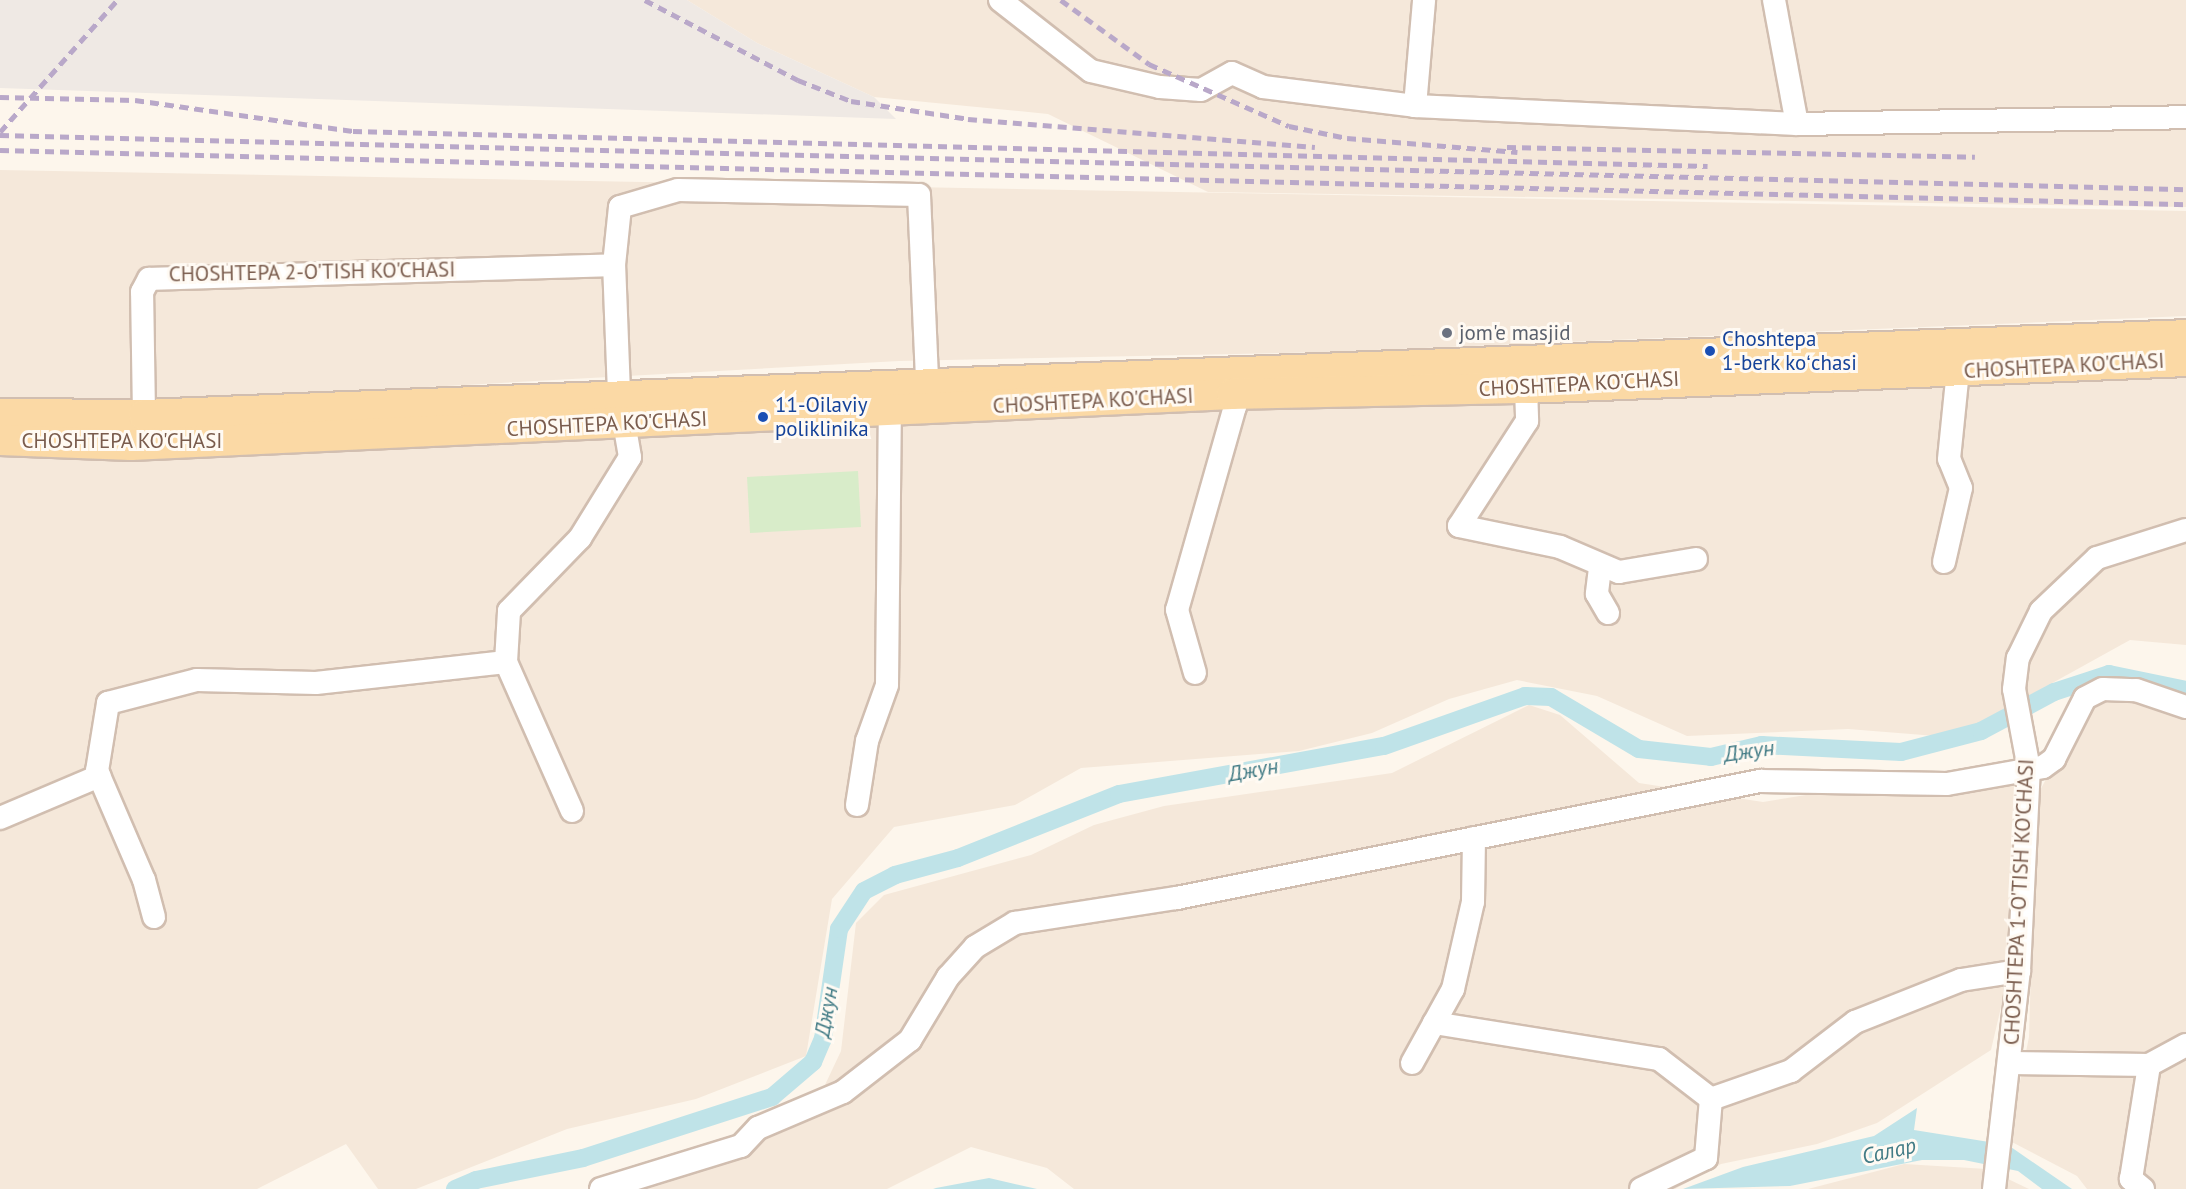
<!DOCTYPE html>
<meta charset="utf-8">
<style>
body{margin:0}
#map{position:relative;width:2186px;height:1189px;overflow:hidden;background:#fdf6ec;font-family:"PT Sans",sans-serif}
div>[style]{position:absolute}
.residential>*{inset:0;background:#f5e8da}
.industrial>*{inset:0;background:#efe9e4}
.green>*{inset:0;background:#d8ecc9}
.water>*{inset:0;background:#bfe3e8}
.canal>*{height:18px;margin:-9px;padding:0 9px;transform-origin:9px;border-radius:9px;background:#bfe3e8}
.roads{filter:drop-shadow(2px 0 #d1beb0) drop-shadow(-2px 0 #d1beb0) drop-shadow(0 2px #d1beb0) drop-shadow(0 -2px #d1beb0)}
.minor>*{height:22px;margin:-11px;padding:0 11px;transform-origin:11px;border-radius:11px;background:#fff}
.major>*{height:30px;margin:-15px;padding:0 15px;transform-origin:15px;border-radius:15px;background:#fbd9a5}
.rail>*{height:4.5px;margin-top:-2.25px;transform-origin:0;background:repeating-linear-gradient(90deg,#b9a8c9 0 9px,transparent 0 15px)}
.dots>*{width:16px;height:16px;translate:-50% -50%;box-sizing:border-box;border:3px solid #fffaf3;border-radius:50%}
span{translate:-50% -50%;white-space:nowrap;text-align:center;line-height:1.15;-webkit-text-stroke:6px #fffaf3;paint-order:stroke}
.street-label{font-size:21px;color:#7a5c4d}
.worship-label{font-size:21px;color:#5b616d}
.left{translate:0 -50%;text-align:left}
.transit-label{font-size:21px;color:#164399}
.water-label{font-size:22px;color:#437c86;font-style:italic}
</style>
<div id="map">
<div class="residential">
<div style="clip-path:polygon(687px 0,2186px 0,2186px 207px,1208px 192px,1048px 114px,874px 97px,757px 43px)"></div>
<div style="clip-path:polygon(0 170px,2186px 211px,2186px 316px,1328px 352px,899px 361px,81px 406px,0 397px)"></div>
<div style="clip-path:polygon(2186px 377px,2186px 645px,2130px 640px,1975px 726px,1936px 736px,1848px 729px,1687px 736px,1597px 696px,1517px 680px,1449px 699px,1372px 733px,1299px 751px,1081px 768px,1015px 805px,894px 827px,832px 899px,806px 1056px,696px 1099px,567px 1129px,416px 1189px,378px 1189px,346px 1144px,257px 1189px,0 1189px,0 450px,50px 455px,1856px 383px)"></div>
<div style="clip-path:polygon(2134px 696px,2186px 712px,2186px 1189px,2087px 1189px,2077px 1176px,2008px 1140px,2029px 1037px,2036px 798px,2085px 706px)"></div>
<div style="clip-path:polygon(1529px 705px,1560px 715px,1639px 783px,1763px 802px,2024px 760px,2016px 943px,1991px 1050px,1877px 1123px,1817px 1144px,1721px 1164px,1675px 1189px,1074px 1189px,1047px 1168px,971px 1147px,887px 1189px,619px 1189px,657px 1175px,824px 1087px,841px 1051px,856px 923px,884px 895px,1031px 855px,1094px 825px,1164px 806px,1392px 773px)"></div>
<div style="clip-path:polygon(1904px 1164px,1987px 1169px,2029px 1189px,1808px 1189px)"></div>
</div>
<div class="industrial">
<div style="clip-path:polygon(0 0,687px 0,757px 43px,874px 97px,896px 119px,0 88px)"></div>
</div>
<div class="green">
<div style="clip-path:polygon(858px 471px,861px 527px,750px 533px,747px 477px)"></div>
</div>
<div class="water">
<div style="clip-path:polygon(1917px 1108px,1914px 1130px,2008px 1145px,2072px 1189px,2042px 1189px,2018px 1171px,1964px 1160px,1922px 1160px,1790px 1186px,1683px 1189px,1743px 1167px,1874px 1136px)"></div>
<div style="clip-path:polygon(989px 1178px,1037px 1189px,933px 1189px,936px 1188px)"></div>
</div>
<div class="canal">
<div style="left:455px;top:1189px;width:23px;rotate:-23deg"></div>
<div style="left:476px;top:1180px;width:109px;rotate:-11.6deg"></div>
<div style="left:583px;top:1158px;width:199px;rotate:-17.9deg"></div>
<div style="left:772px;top:1097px;width:54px;rotate:-40.5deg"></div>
<div style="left:813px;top:1062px;width:25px;rotate:-67deg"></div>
<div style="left:823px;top:1039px;width:111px;rotate:-81.7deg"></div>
<div style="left:839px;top:929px;width:45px;rotate:-56.7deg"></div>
<div style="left:864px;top:891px;width:35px;rotate:-27deg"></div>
<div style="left:895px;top:875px;width:65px;rotate:-15.1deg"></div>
<div style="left:958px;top:858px;width:173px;rotate:-21.7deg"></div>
<div style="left:1119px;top:794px;width:269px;rotate:-10.3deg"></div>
<div style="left:1384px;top:746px;width:150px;rotate:-19.5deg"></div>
<div style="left:1525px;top:696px;width:26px;rotate:2deg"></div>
<div style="left:1551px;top:697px;width:102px;rotate:30.6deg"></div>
<div style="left:1639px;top:749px;width:72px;rotate:6.3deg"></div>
<div style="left:1711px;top:757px;width:52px;rotate:-13.2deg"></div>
<div style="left:1762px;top:745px;width:139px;rotate:2.9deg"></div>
<div style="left:1901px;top:752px;width:83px;rotate:-14.7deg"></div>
<div style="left:1981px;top:731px;width:83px;rotate:-28.1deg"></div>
<div style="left:2054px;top:692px;width:58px;rotate:-18.1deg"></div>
<div style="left:2109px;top:674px;width:79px;rotate:11.7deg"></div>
</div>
<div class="roads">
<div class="minor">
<div style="left:1000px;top:0;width:115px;rotate:38deg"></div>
<div style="left:1091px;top:71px;width:71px;rotate:13.1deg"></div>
<div style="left:1160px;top:87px;width:41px;rotate:4.2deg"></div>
<div style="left:1201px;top:90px;width:35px;rotate:-29deg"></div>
<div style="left:1232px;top:73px;width:34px;rotate:24deg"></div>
<div style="left:1263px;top:87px;width:153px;rotate:7.1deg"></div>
<div style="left:1415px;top:106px;width:382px;rotate:2.7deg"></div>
<div style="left:1797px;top:124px;width:389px;rotate:-1deg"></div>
<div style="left:1774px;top:0;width:126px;rotate:79.5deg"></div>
<div style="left:1415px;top:106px;width:106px;rotate:-85.1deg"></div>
<div style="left:1526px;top:388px;width:33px;rotate:88deg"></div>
<div style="left:1527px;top:421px;width:125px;rotate:122.9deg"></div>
<div style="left:1459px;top:526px;width:103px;rotate:11.7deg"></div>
<div style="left:1560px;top:547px;width:64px;rotate:23deg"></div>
<div style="left:1619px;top:572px;width:78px;rotate:-9.6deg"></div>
<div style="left:144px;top:415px;width:123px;rotate:-90.9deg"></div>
<div style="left:142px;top:292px;width:15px;rotate:-62deg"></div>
<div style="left:149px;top:279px;width:465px;rotate:-1.7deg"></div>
<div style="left:1944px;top:562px;width:76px;rotate:-77.1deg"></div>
<div style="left:1961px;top:488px;width:31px;rotate:-112deg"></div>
<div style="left:1949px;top:459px;width:88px;rotate:-84.2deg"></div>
<div style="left:1600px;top:568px;width:26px;rotate:97deg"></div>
<div style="left:1597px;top:594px;width:22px;rotate:60deg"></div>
<div style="left:1195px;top:673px;width:66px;rotate:-105.9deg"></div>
<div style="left:1177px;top:610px;width:211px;rotate:-74.1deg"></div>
<div style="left:1235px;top:407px;width:13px;rotate:-103deg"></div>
<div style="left:857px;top:805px;width:65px;rotate:-81.1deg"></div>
<div style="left:867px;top:741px;width:59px;rotate:-70.3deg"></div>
<div style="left:887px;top:685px;width:274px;rotate:-89.4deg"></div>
<div style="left:572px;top:811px;width:163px;rotate:-113.9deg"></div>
<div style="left:506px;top:662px;width:51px;rotate:-86.6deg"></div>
<div style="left:509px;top:611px;width:102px;rotate:-45.8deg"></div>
<div style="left:580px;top:538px;width:95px;rotate:-58.3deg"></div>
<div style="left:630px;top:457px;width:65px;rotate:-99.8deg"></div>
<div style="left:619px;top:393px;width:128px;rotate:-92.2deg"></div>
<div style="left:614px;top:265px;width:58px;rotate:-84.1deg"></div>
<div style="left:620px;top:207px;width:60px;rotate:-16.3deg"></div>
<div style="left:678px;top:190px;width:241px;rotate:1.2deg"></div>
<div style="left:919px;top:195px;width:186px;rotate:87.5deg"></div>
<div style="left:0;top:818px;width:108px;rotate:-23deg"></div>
<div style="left:154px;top:917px;width:38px;rotate:-105deg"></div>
<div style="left:144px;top:880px;width:119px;rotate:-113.3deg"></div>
<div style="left:97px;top:771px;width:69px;rotate:-80.8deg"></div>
<div style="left:108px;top:703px;width:92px;rotate:-14.5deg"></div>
<div style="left:197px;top:680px;width:119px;rotate:1.4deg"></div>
<div style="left:316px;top:683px;width:191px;rotate:-6.3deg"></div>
<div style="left:1434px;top:1023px;width:228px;rotate:9.1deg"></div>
<div style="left:1659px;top:1059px;width:66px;rotate:37.6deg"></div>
<div style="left:1412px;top:1063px;width:85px;rotate:-61deg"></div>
<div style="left:1453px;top:989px;width:89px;rotate:-77.1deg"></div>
<div style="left:1473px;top:902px;width:64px;rotate:-89.1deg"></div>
<div style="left:2011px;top:1063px;width:138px;rotate:0.8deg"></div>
<div style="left:2149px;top:1065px;width:42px;rotate:-28.4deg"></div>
<div style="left:1711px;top:1099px;width:85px;rotate:-19.3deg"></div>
<div style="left:1791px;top:1071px;width:81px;rotate:-37.4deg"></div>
<div style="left:1855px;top:1022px;width:114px;rotate:-21.6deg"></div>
<div style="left:1961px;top:980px;width:59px;rotate:-8.8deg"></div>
<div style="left:601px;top:1189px;width:146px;rotate:-17.1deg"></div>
<div style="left:741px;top:1146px;width:25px;rotate:-47deg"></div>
<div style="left:758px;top:1128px;width:92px;rotate:-23deg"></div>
<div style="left:843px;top:1092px;width:85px;rotate:-37.8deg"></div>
<div style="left:910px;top:1040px;width:74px;rotate:-58.9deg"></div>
<div style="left:948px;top:977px;width:40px;rotate:-48deg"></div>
<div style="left:975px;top:947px;width:47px;rotate:-31deg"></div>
<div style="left:1015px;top:923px;width:164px;rotate:-8.8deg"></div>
<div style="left:1177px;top:898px;width:595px;rotate:-11.35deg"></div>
<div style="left:1760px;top:781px;width:187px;rotate:0.9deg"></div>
<div style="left:1947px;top:784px;width:97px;rotate:-10deg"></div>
<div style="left:2043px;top:767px;width:14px;rotate:-36deg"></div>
<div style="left:2054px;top:759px;width:68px;rotate:-63.1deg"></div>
<div style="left:2085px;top:698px;width:20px;rotate:-27deg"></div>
<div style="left:2103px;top:689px;width:33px;rotate:2deg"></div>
<div style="left:2136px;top:690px;width:53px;rotate:18.8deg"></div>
<div style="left:1641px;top:1189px;width:72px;rotate:-25.5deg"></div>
<div style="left:1706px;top:1158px;width:59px;rotate:-85.2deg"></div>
<div style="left:1994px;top:1189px;width:219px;rotate:-83.5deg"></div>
<div style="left:2019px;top:971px;width:202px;rotate:-87.2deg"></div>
<div style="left:2029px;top:769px;width:81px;rotate:-100.6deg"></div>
<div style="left:2014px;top:689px;width:31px;rotate:-83deg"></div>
<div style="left:2018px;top:658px;width:52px;rotate:-63.9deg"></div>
<div style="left:2041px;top:611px;width:77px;rotate:-43.4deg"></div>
<div style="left:2097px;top:558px;width:93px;rotate:-17.5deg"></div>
<div style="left:2143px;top:1189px;width:16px;rotate:-140deg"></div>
<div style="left:2131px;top:1179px;width:115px;rotate:-81deg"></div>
</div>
<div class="major">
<div style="left:0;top:414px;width:144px;rotate:0.4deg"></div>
<div style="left:144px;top:415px;width:2044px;rotate:-2.24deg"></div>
<div style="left:0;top:440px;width:131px;rotate:2.2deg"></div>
<div style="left:131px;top:445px;width:1102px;rotate:-2.65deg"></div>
<div style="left:1232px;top:394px;width:294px;rotate:-1.2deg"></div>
<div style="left:1526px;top:388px;width:661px;rotate:-2.34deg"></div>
</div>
</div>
<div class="rail">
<div style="left:645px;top:0;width:173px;rotate:27.6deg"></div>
<div style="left:798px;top:80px;width:57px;rotate:21.6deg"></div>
<div style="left:851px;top:101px;width:118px;rotate:8.7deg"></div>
<div style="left:968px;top:119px;width:348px;rotate:4.6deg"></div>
<div style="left:1061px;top:0;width:109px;rotate:36deg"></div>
<div style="left:1149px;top:64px;width:153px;rotate:23.9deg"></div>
<div style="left:1289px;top:126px;width:59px;rotate:11.7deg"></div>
<div style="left:1347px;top:138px;width:171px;rotate:4.7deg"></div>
<div style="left:0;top:97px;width:135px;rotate:1.3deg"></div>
<div style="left:135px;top:100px;width:220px;rotate:8.1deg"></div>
<div style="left:353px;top:131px;width:1355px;rotate:1.48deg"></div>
<div style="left:0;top:132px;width:176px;rotate:-48.4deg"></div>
<div style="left:0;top:135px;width:2187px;rotate:1.42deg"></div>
<div style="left:1507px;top:147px;width:468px;rotate:1.2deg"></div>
<div style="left:0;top:150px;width:2187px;rotate:1.42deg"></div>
</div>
<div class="dots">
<div style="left:1447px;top:333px;background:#6b7280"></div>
<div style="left:1710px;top:351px;background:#1a4fb4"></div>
<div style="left:763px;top:417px;background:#1a4fb4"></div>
</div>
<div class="street-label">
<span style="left:312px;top:272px;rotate:-1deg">CHOSHTEPA 2-O'TISH KO'CHASI</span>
<span style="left:2064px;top:366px;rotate:-3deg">CHOSHTEPA KO'CHASI</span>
<span style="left:1579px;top:384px;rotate:-3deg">CHOSHTEPA KO'CHASI</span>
<span style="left:1093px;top:401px;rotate:-3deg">CHOSHTEPA KO'CHASI</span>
<span style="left:607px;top:424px;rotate:-3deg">CHOSHTEPA KO'CHASI</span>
<span style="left:122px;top:441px">CHOSHTEPA KO'CHASI</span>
<span style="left:2019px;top:902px;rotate:-87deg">CHOSHTEPA 1-O'TISH KO'CHASI</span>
</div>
<div class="worship-label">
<span class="left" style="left:1459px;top:333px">jom'e masjid</span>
</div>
<div class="transit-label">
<span class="left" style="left:1722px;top:351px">Choshtepa<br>1-berk koʻchasi</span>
<span class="left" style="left:775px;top:417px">11-Oilaviy<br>poliklinika</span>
</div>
<div class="water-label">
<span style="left:1749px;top:751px;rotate:-8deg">Джун</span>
<span style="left:1253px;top:770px;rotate:-10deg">Джун</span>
<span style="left:826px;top:1012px;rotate:-80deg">Джун</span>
<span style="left:1889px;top:1151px;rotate:-13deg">Салар</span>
</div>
</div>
